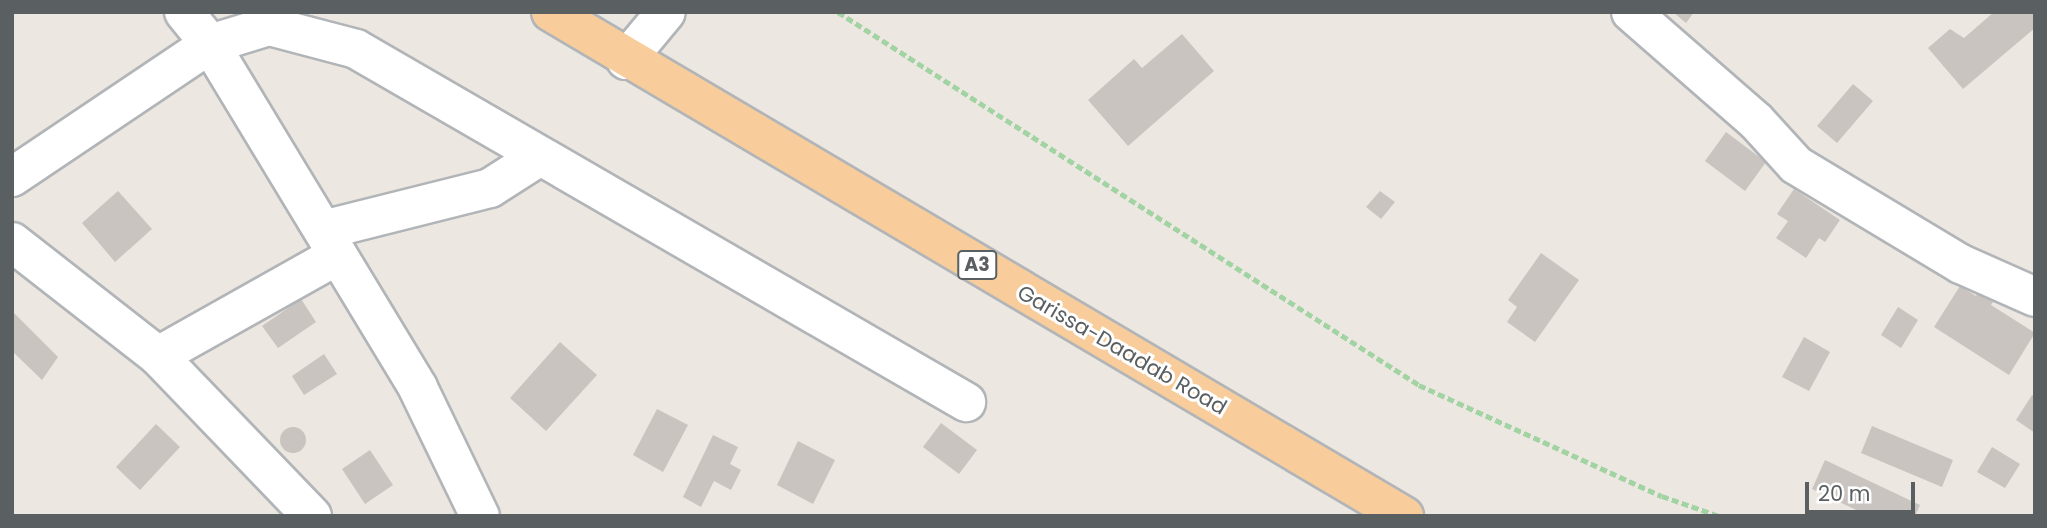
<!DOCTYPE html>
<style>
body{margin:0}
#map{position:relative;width:2047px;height:528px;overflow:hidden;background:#ece7e1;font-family:Poppins,sans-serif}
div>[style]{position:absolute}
.building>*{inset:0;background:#c9c4c0}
.round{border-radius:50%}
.path>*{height:4.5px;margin-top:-2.25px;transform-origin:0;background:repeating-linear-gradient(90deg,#a2d3a3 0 7px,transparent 0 10.5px)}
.roads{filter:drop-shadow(2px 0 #b2b5b8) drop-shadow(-2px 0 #b2b5b8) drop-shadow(0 2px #b2b5b8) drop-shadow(0 -2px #b2b5b8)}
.minor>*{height:38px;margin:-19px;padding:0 19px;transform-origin:19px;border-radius:19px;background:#fff}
.trunk>*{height:38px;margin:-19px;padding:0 19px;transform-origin:19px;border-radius:19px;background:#f8cd9b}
span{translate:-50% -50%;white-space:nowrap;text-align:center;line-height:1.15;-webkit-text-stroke:6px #fff;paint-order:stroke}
.shield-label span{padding:2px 5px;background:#fff;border:2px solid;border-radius:5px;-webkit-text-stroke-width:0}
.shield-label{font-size:19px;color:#5a5f61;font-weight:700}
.street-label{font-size:21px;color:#5a5f61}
.frame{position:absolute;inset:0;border:14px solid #5a5f61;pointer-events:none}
.scale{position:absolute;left:1805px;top:482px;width:110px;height:32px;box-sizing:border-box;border:4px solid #5a5f61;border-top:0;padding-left:9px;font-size:21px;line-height:24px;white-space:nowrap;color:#5a5f61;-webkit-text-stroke:5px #fff;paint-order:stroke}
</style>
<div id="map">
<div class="building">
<div style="clip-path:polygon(1673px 12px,1694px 12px,1686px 23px)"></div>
<div style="clip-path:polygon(1994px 12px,2035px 12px,2035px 28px,1963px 89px,1928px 48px,1950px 29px,1964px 38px)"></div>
<div style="clip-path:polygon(1182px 34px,1214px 71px,1128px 146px,1088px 100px,1134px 59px,1142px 68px)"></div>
<div style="clip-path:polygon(1853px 84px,1873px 101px,1837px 143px,1817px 126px)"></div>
<div style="clip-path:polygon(1726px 132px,1766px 162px,1745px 191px,1705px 161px)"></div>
<div style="clip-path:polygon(1794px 189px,1840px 220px,1825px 242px,1819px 238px,1806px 258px,1776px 238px,1788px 221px,1777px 214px)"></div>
<div style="clip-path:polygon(118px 191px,152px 229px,115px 262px,82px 223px)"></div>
<div style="clip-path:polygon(1380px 191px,1395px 202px,1381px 219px,1366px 207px)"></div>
<div style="clip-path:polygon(1541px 253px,1579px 280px,1535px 342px,1507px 322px,1517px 307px,1508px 300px)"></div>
<div style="clip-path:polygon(1984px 283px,1999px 293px,1991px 305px,2035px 333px,2009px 375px,1934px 327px,1960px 286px,1976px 296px)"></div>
<div style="clip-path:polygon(301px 299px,316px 322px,278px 348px,262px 326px)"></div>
<div style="clip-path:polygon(1898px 307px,1918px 320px,1901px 348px,1881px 335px)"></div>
<div style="clip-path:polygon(14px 313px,58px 357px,42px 380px,12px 351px)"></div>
<div style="clip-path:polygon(1804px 337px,1830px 352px,1809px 391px,1782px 377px)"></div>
<div style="clip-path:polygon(560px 342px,597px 375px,546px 431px,510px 398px)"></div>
<div style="clip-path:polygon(324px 354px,337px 374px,304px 395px,292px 376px)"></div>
<div style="clip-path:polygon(2032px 395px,2035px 397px,2035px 433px,2016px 420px)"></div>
<div style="clip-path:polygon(657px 409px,688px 425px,663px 472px,633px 455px)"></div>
<div style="clip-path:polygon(941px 423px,977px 450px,959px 474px,923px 447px)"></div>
<div style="clip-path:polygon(156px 424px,180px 447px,140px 490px,116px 467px)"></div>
<div style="clip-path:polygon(1872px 426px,1953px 460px,1942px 487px,1861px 453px)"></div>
<div class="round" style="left:280px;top:427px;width:26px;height:26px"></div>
<div style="clip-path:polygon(713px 435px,738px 447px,730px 464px,741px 470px,731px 490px,714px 481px,701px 507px,683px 497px)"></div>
<div style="clip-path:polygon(798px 441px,835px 460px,813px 504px,777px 485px)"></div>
<div style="clip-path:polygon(1992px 447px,2020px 464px,2005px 488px,1977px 472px)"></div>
<div style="clip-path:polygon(370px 450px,393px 485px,365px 504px,342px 469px)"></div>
<div style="clip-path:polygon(1825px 460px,1920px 505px,1915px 516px,1869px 516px,1812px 489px)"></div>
</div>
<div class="path">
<div style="left:838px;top:12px;width:690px;rotate:32.7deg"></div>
<div style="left:1419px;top:385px;width:267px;rotate:24.6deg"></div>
<div style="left:1662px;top:496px;width:60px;rotate:19.3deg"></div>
</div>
<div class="roads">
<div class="minor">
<div style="left:184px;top:12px;width:41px;rotate:50.9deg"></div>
<div style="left:210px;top:44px;width:402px;rotate:58.8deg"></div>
<div style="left:418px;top:388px;width:142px;rotate:64.2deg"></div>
<div style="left:1631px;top:12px;width:166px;rotate:41.1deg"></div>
<div style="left:1756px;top:121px;width:59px;rotate:47.7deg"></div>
<div style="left:1796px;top:165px;width:192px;rotate:31deg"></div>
<div style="left:1961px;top:264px;width:81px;rotate:24deg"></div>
<div style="left:269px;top:26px;width:90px;rotate:14.8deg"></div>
<div style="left:356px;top:49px;width:705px;rotate:30.06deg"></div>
<div style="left:626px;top:60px;width:62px;rotate:-50.2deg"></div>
<div style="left:12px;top:177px;width:239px;rotate:-33.9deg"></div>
<div style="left:210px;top:44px;width:62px;rotate:-17deg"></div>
<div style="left:269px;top:26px;width:15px;rotate:-106deg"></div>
<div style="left:323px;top:230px;width:172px;rotate:-14.1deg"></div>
<div style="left:490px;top:188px;width:59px;rotate:-32.6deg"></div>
<div style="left:12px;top:242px;width:185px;rotate:38deg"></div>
<div style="left:158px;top:356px;width:222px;rotate:46.1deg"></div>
<div style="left:158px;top:356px;width:206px;rotate:-29.3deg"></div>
</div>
<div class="trunk">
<div style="left:551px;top:12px;width:991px;rotate:30.58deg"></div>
</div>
</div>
<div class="shield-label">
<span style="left:977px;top:265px">A3</span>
</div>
<div class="street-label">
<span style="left:1122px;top:350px;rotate:30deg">Garissa-Daadab Road</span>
</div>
<div class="frame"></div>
<div class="scale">20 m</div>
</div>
